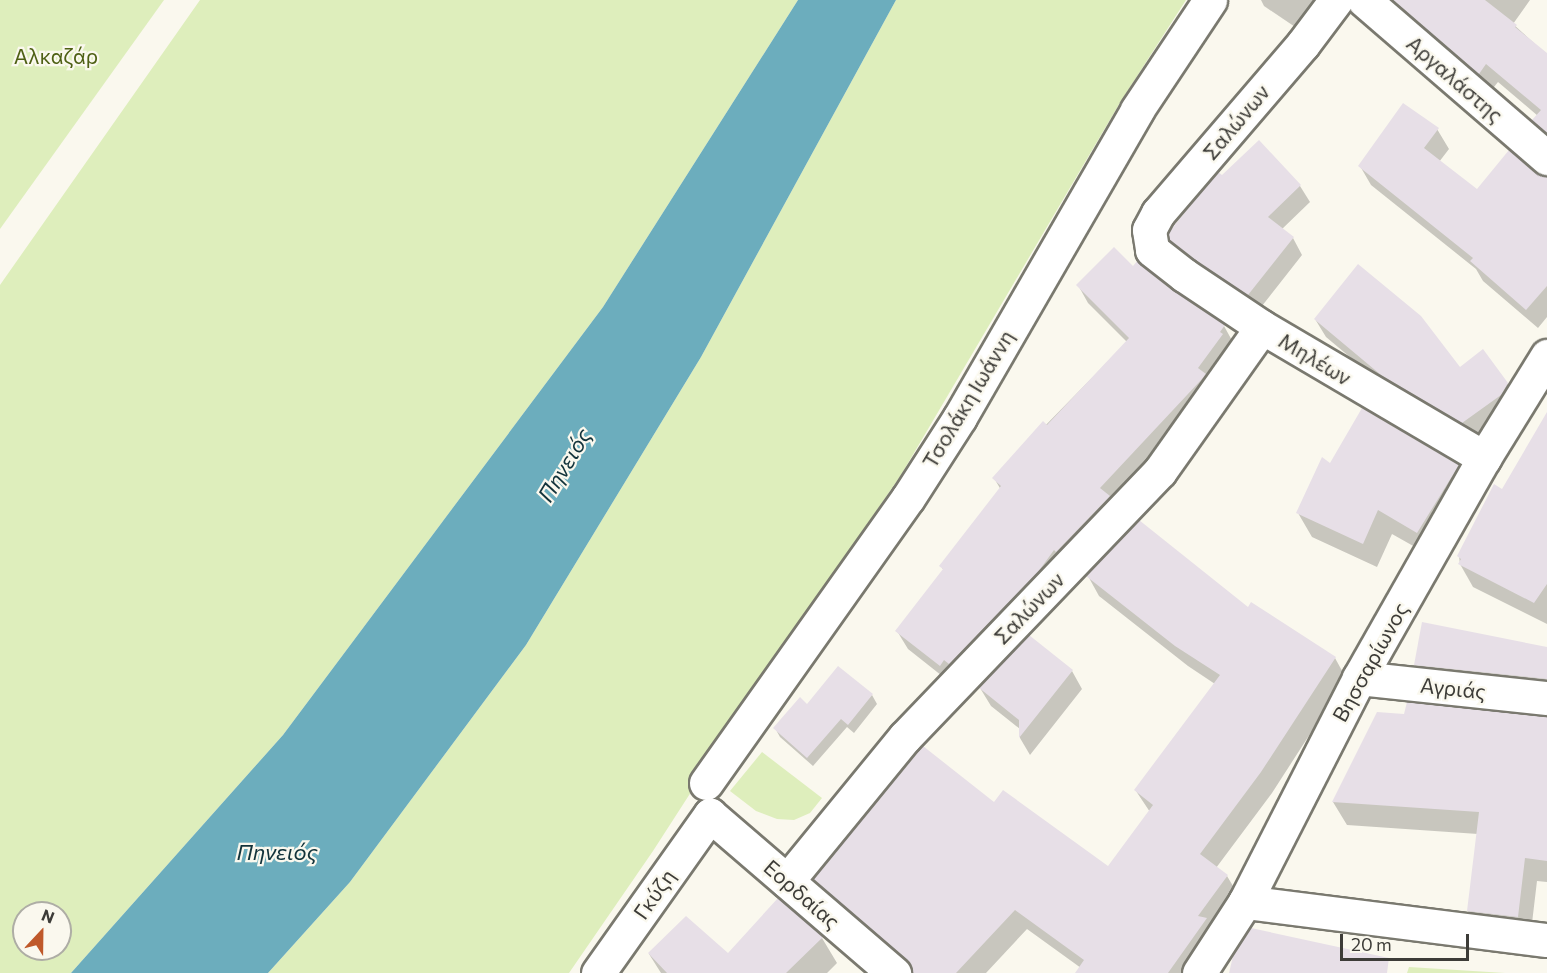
<!DOCTYPE html>
<meta charset="utf-8">
<style>
body{margin:0}
#map{position:relative;width:1547px;height:973px;overflow:hidden;background:#faf8ee;font-family:Commissioner,sans-serif}
div>[style]{position:absolute}
.green>*{inset:0;background:#deeebc}
.water>*{inset:0;background:#6cadbd}
.shadow>*{inset:0;background:#0003}
.building>*{inset:0;background:#e7dfe7}
.roads{filter:drop-shadow(2px 0 #7a796f) drop-shadow(-2px 0 #7a796f) drop-shadow(0 2px #7a796f) drop-shadow(0 -2px #7a796f)}
.minor>*{height:33px;margin:-16.5px;padding:0 16.5px;transform-origin:16.5px;border-radius:16.5px;background:#fff}
span{translate:-50% -50%;white-space:nowrap;text-align:center;line-height:1.15;-webkit-text-stroke:4.5px #faf8ee;paint-order:stroke}
.park-label{font-size:21px;color:#4e6014}
.street-label{font-size:21px;color:#3d3c38}
.water-label{font-size:22px;color:#12333b;font-style:italic}
.north{position:absolute;left:12px;top:901px;width:60px;height:60px;box-sizing:border-box;background:#faf8ee;border:2px solid #aeada5;border-radius:50%;rotate:22deg;font-size:16px;font-weight:700;line-height:24px;text-align:center;color:#3d3c38}
.north::after{content:'';display:block;margin:auto;width:21px;height:27px;background:#bf592a;clip-path:polygon(50% 0,100% 100%,50% 72%,0 100%)}
.scale{position:absolute;left:1340px;top:934px;width:129px;height:27px;box-sizing:border-box;border:3px solid #3d3c38;border-top:0;padding-left:8px;font-size:18px;line-height:21px;white-space:nowrap;color:#3d3c38;-webkit-text-stroke:4px #faf8ee;paint-order:stroke}
</style>
<div id="map">
<div class="green">
<div style="clip-path:polygon(0 0,164px 0,0 229px)"></div>
<div style="clip-path:polygon(evenodd,200px 0,798px 0,603px 307px,283px 735px,71px 973px,0 973px,0 285px,200px 0,24px 913px,60px 913px,60px 949px,24px 949px,24px 913px)"></div>
<div style="clip-path:polygon(896px 0,1186px 0,1121px 101px,901px 475px,815px 600px,653px 851px,569px 973px,268px 973px,350px 882px,526px 645px,701px 357px)"></div>
<div style="clip-path:polygon(762px 752px,822px 798px,810px 813px,794px 820px,777px 819px,756px 811px,730px 791px)"></div>
<div style="clip-path:polygon(1409px 967px,1505px 973px,1407px 973px)"></div>
</div>
<div class="water">
<div style="clip-path:polygon(798px 0,896px 0,701px 357px,526px 645px,350px 882px,268px 973px,71px 973px,283px 735px,603px 307px)"></div>
</div>
<div class="shadow">
<div style="clip-path:polygon(1261px 0,1338px 0,1310px 37px,1264px 6px)"></div>
<div style="clip-path:polygon(1372px 0,1530px 0,1513px 24px,1547px 55px,1547px 142px,1534px 121px,1538px 116px,1498px 82px,1490px 92px)"></div>
<div style="clip-path:polygon(1437px 129px,1449px 149px,1439px 162px,1477px 191px,1534px 173px,1547px 178px,1547px 317px,1538px 328px,1483px 281px,1476px 269px,1371px 185px,1360px 166px)"></div>
<div style="clip-path:polygon(1222px 177px,1300px 186px,1310px 202px,1281px 230px,1293px 238px,1302px 255px,1258px 311px,1181px 257px,1171px 239px)"></div>
<div style="clip-path:polygon(1133px 268px,1224px 326px,1234px 344px,1215px 393px,951px 683px,908px 649px,897px 631px,944px 571px,941px 566px,1001px 490px,994px 478px,1127px 342px,1088px 303px,1078px 285px)"></div>
<div style="clip-path:polygon(1315px 319px,1459px 370px,1507px 383px,1518px 402px,1473px 441px,1393px 393px,1326px 337px)"></div>
<div style="clip-path:polygon(1547px 436px,1547px 624px,1473px 587px,1460px 564px,1459px 556px,1503px 491px)"></div>
<div style="clip-path:polygon(1331px 465px,1457px 466px,1472px 490px,1431px 556px,1392px 534px,1377px 567px,1312px 537px,1298px 513px)"></div>
<div style="clip-path:polygon(1088px 576px,1248px 609px,1335px 658px,1346px 678px,1272px 793px,1216px 868px,1227px 876px,1239px 896px,1193px 973px,1077px 973px,1081px 968px,1027px 929px,986px 973px,913px 973px,826px 899px,815px 879px,995px 804px,1108px 868px,1150px 812px,1136px 791px,1215px 684px,1188px 666px,1099px 596px)"></div>
<div style="clip-path:polygon(1547px 648px,1547px 700px,1429px 688px,1415px 665px)"></div>
<div style="clip-path:polygon(1072px 671px,1082px 689px,1030px 755px,1020px 738px,1020px 729px,991px 706px,980px 688px)"></div>
<div style="clip-path:polygon(872px 695px,877px 704px,854px 733px,847px 727px,813px 766px,780px 737px,775px 728px,808px 706px)"></div>
<div style="clip-path:polygon(1547px 718px,1547px 882px,1537px 881px,1530px 940px,1481px 934px,1468px 911px,1478px 834px,1347px 825px,1333px 802px)"></div>
<div style="clip-path:polygon(822px 938px,837px 963px,827px 973px,661px 973px,649px 954px,728px 955px)"></div>
</div>
<div class="building">
<div style="clip-path:polygon(1393px 0,1485px 0,1517px 25px,1515px 27px,1547px 53px,1547px 133px,1532px 120px,1541px 110px,1486px 64px,1479px 74px)"></div>
<div style="clip-path:polygon(1403px 103px,1439px 128px,1424px 148px,1477px 189px,1509px 150px,1535px 172px,1547px 176px,1547px 286px,1526px 310px,1470px 261px,1473px 258px,1358px 166px)"></div>
<div style="clip-path:polygon(1259px 140px,1301px 185px,1268px 217px,1294px 237px,1248px 295px,1195px 260px,1169px 240px,1168px 233px,1218px 172px,1222px 175px)"></div>
<div style="clip-path:polygon(1114px 247px,1133px 266px,1138px 260px,1173px 290px,1225px 325px,1220px 332px,1223px 334px,1198px 368px,1206px 374px,1202px 379px,1100px 488px,1110px 496px,1056px 552px,1054px 550px,1038px 572px,949px 664px,944px 660px,940px 666px,895px 631px,943px 569px,939px 566px,1001px 486px,992px 478px,1043px 421px,1047px 425px,1129px 338px,1076px 285px)"></div>
<div style="clip-path:polygon(1358px 264px,1421px 316px,1460px 367px,1483px 349px,1508px 383px,1501px 395px,1462px 423px,1381px 375px,1314px 319px)"></div>
<div style="clip-path:polygon(1362px 408px,1459px 465px,1417px 533px,1378px 510px,1363px 544px,1296px 513px,1322px 457px,1330px 463px)"></div>
<div style="clip-path:polygon(1547px 412px,1547px 584px,1534px 603px,1458px 564px,1461px 559px,1457px 556px,1494px 484px,1502px 489px)"></div>
<div style="clip-path:polygon(1139px 520px,1248px 607px,1251px 602px,1336px 657px,1261px 772px,1200px 854px,1228px 875px,1198px 916px,1207px 918px,1168px 973px,1075px 973px,1084px 960px,1015px 910px,956px 973px,912px 973px,906px 959px,813px 879px,923px 746px,994px 802px,1003px 790px,1108px 866px,1153px 805px,1134px 790px,1220px 675px,1175px 646px,1086px 576px)"></div>
<div style="clip-path:polygon(1422px 622px,1547px 647px,1547px 679px,1414px 665px)"></div>
<div style="clip-path:polygon(1029px 635px,1073px 670px,1019px 738px,1019px 720px,978px 687px)"></div>
<div style="clip-path:polygon(838px 666px,873px 694px,848px 725px,841px 719px,807px 758px,773px 728px,800px 697px,807px 704px)"></div>
<div style="clip-path:polygon(1407px 702px,1547px 716px,1547px 861px,1525px 858px,1518px 917px,1467px 911px,1479px 812px,1332px 802px,1377px 712px,1404px 714px)"></div>
<div style="clip-path:polygon(778px 898px,823px 937px,786px 973px,667px 973px,648px 953px,686px 916px,728px 953px)"></div>
<div style="clip-path:polygon(1251px 928px,1389px 958px,1387px 973px,1229px 973px,1233px 956px)"></div>
</div>
<div class="roads">
<div class="minor">
<div style="left:1336px;top:0;width:55px;rotate:126.9deg"></div>
<div style="left:1303px;top:44px;width:223px;rotate:130.6deg"></div>
<div style="left:1158px;top:213px;width:19px;rotate:118deg"></div>
<div style="left:1149px;top:230px;width:20px;rotate:81deg"></div>
<div style="left:1152px;top:250px;width:41px;rotate:38deg"></div>
<div style="left:1184px;top:275px;width:94px;rotate:33.7deg"></div>
<div style="left:1262px;top:327px;width:258px;rotate:30.5deg"></div>
<div style="left:1364px;top:0;width:242px;rotate:40.8deg"></div>
<div style="left:1359px;top:678px;width:189px;rotate:6.1deg"></div>
<div style="left:706px;top:783px;width:349px;rotate:-54.7deg"></div>
<div style="left:908px;top:498px;width:96px;rotate:-57.3deg"></div>
<div style="left:960px;top:417px;width:354px;rotate:-60deg"></div>
<div style="left:1137px;top:110px;width:132px;rotate:-56.4deg"></div>
<div style="left:787px;top:881px;width:186px;rotate:-50.7deg"></div>
<div style="left:905px;top:737px;width:368px;rotate:-46.2deg"></div>
<div style="left:1160px;top:471px;width:176px;rotate:-54.7deg"></div>
<div style="left:1245px;top:902px;width:304px;rotate:7.2deg"></div>
<div style="left:598px;top:973px;width:194px;rotate:-54.7deg"></div>
<div style="left:710px;top:815px;width:243px;rotate:40.7deg"></div>
<div style="left:1199px;top:973px;width:85px;rotate:-57.1deg"></div>
<div style="left:1245px;top:902px;width:251px;rotate:-63deg"></div>
<div style="left:1359px;top:678px;width:253px;rotate:-60.4deg"></div>
<div style="left:1484px;top:458px;width:120px;rotate:-58.3deg"></div>
</div>
</div>
<div class="park-label">
<span style="left:56px;top:56px">Αλκαζάρ</span>
</div>
<div class="street-label">
<span style="left:1455px;top:79px;rotate:41deg">Αργαλάστης</span>
<span style="left:1236px;top:122px;rotate:-50deg">Σαλώνων</span>
<span style="left:1315px;top:359px;rotate:31deg">Μηλέων</span>
<span style="left:968px;top:399px;rotate:-59deg">Τσολάκη Ιωάννη</span>
<span style="left:1029px;top:608px;rotate:-46deg">Σαλώνων</span>
<span style="left:1370px;top:662px;rotate:-61deg">Βησσαρίωνος</span>
<span style="left:1453px;top:688px;rotate:6deg">Αγριάς</span>
<span style="left:654px;top:894px;rotate:-55deg">Γκύζη</span>
<span style="left:802px;top:894px;rotate:41deg">Εορδαίας</span>
</div>
<div class="water-label">
<span style="left:564px;top:465px;rotate:-59deg">Πηνειός</span>
<span style="left:277px;top:852px">Πηνειός</span>
</div>
<div class="north">N</div>
<div class="scale">20 m</div>
</div>
